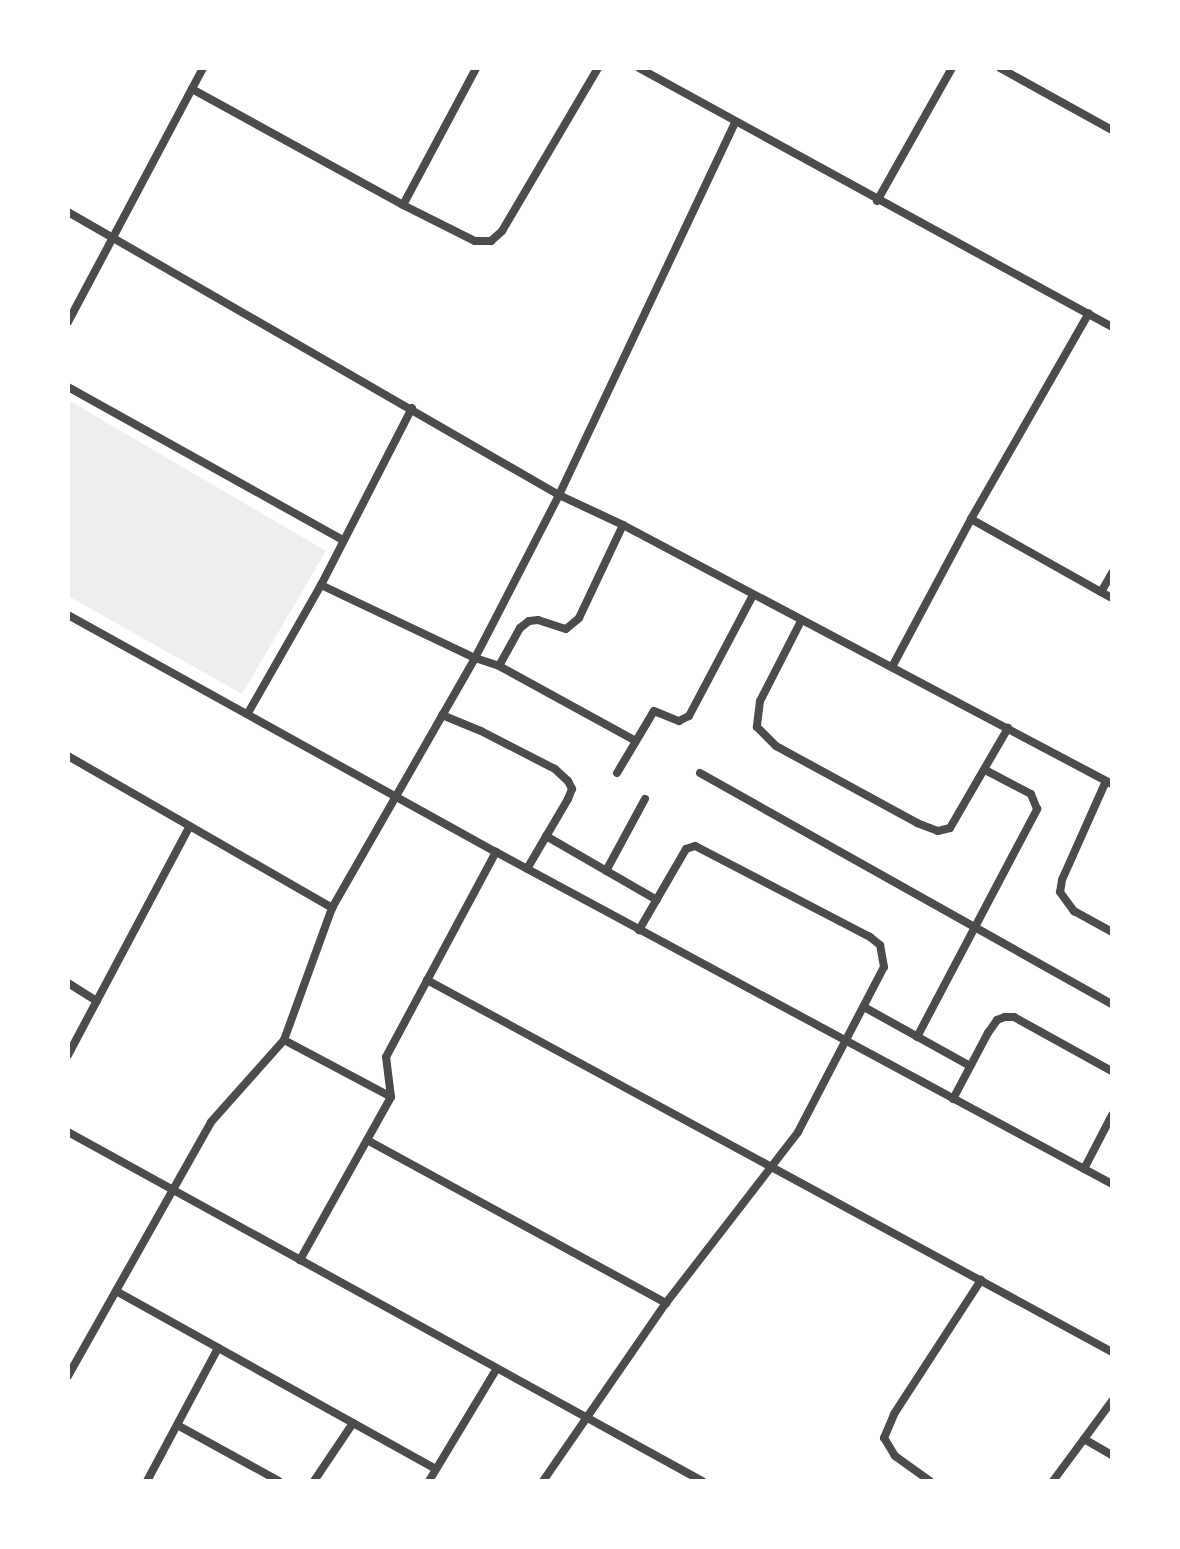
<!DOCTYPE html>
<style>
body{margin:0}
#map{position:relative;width:1180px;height:1549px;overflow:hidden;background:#fff;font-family:"PT Serif",serif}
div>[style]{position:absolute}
.green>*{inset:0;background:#eee}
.minor>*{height:8px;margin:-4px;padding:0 4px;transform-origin:4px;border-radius:4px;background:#4c4c4c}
span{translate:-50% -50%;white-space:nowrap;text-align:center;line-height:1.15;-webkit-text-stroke:8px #fff;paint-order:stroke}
.frame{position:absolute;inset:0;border:70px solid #fff;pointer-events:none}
</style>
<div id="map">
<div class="green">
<div style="clip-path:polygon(68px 400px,326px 551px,242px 694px,68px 596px)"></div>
</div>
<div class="minor">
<div style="left:639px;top:68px;width:539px;rotate:28.7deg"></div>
<div style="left:1000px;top:68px;width:128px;rotate:29deg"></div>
<div style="left:192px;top:89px;width:241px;rotate:28.8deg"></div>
<div style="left:403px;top:205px;width:80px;rotate:26.6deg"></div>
<div style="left:475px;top:241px;width:16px"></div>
<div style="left:491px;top:241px;width:15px;rotate:-42deg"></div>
<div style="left:502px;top:231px;width:189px;rotate:-59.5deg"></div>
<div style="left:877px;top:201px;width:153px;rotate:-60.6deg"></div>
<div style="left:403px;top:205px;width:155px;rotate:-61.9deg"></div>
<div style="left:68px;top:212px;width:567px;rotate:29.96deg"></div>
<div style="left:559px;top:495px;width:71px;rotate:25.1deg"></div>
<div style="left:623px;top:525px;width:553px;rotate:27.91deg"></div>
<div style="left:68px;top:322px;width:288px;rotate:-62deg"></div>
<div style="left:68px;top:387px;width:315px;rotate:29.1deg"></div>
<div style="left:412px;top:408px;width:199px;rotate:117.2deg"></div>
<div style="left:321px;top:585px;width:170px;rotate:25.4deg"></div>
<div style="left:475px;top:658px;width:25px;rotate:18deg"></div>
<div style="left:499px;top:666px;width:154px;rotate:28.7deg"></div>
<div style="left:971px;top:519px;width:149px;rotate:29.3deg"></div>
<div style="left:1101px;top:592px;width:22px;rotate:-60deg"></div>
<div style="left:1101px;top:592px;width:13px;rotate:29deg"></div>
<div style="left:68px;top:615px;width:489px;rotate:29deg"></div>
<div style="left:496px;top:852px;width:700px;rotate:28.32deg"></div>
<div style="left:801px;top:621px;width:90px;rotate:117.1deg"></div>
<div style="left:760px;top:701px;width:26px;rotate:97deg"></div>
<div style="left:757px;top:727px;width:27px;rotate:45deg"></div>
<div style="left:776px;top:746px;width:161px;rotate:28.6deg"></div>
<div style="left:917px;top:823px;width:22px;rotate:21deg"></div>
<div style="left:938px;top:831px;width:12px;rotate:-14deg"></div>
<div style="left:950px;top:828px;width:116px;rotate:-59.9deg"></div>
<div style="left:499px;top:666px;width:43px;rotate:-61.1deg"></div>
<div style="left:520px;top:628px;width:11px;rotate:-38deg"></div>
<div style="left:529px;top:621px;width:9px;rotate:-6deg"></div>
<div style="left:538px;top:620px;width:29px;rotate:18deg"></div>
<div style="left:566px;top:629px;width:17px;rotate:-40deg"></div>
<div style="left:579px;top:618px;width:103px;rotate:-64.7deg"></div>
<div style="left:892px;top:667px;width:168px;rotate:-61.9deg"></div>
<div style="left:971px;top:519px;width:237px;rotate:-60.2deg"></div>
<div style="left:248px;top:713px;width:147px;rotate:-60.3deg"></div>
<div style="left:442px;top:715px;width:42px;rotate:22.3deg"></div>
<div style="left:481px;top:731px;width:83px;rotate:27.2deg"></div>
<div style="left:555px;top:769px;width:18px;rotate:43deg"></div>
<div style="left:568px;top:781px;width:9px;rotate:63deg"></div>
<div style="left:572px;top:789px;width:11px;rotate:112deg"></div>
<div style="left:568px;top:799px;width:81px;rotate:120.4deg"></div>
<div style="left:68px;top:756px;width:305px;rotate:29.9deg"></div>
<div style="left:617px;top:773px;width:72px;rotate:-59.2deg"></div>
<div style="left:654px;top:711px;width:27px;rotate:22deg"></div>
<div style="left:679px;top:721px;width:11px;rotate:-27deg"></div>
<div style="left:689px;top:716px;width:137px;rotate:-62.1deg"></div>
<div style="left:700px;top:773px;width:472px;rotate:29.3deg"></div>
<div style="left:1106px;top:781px;width:108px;rotate:114deg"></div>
<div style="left:1062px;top:880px;width:12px;rotate:99deg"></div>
<div style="left:1060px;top:892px;width:24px;rotate:54deg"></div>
<div style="left:1074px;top:911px;width:43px;rotate:28.9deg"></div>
<div style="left:546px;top:836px;width:128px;rotate:30deg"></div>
<div style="left:606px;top:871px;width:82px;rotate:-61.6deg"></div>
<div style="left:427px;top:980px;width:779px;rotate:28.5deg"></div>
<div style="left:68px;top:983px;width:34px;rotate:32deg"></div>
<div style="left:864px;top:1007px;width:121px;rotate:29.1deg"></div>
<div style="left:917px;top:1037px;width:258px;rotate:-62.2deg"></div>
<div style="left:1037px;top:809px;width:16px;rotate:-112deg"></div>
<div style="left:1031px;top:794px;width:52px;rotate:-152.4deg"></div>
<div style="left:284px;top:1040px;width:121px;rotate:28deg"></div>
<div style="left:391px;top:1097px;width:187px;rotate:119.2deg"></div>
<div style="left:68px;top:1055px;width:259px;rotate:-62deg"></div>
<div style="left:391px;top:1097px;width:40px;rotate:-97.1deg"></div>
<div style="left:386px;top:1057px;width:233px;rotate:-61.8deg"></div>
<div style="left:953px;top:1099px;width:75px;rotate:-62.1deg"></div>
<div style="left:988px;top:1033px;width:16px;rotate:-55deg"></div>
<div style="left:997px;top:1020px;width:9px;rotate:-21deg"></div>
<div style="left:1005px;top:1017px;width:9px"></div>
<div style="left:1014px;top:1017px;width:112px;rotate:28.9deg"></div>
<div style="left:68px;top:1132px;width:724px;rotate:28.83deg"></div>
<div style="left:367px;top:1140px;width:341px;rotate:28.6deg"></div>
<div style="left:1084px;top:1169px;width:61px;rotate:-62.6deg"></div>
<div style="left:116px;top:1291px;width:366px;rotate:29.1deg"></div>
<div style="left:68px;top:1376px;width:291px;rotate:-60.6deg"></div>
<div style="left:211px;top:1122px;width:110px;rotate:-48.3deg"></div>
<div style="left:284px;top:1040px;width:140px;rotate:-70deg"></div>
<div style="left:332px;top:908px;width:288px;rotate:-60.2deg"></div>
<div style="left:475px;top:658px;width:183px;rotate:-62.7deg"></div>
<div style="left:559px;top:495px;width:412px;rotate:-64.7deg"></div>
<div style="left:179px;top:1426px;width:114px;rotate:28.8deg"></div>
<div style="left:1084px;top:1439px;width:32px;rotate:30deg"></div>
<div style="left:147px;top:1481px;width:151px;rotate:-61.9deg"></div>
<div style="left:314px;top:1481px;width:70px;rotate:-56.1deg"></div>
<div style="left:429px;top:1481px;width:130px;rotate:-58.9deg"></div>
<div style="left:543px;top:1481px;width:216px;rotate:-55.4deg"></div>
<div style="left:666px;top:1303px;width:216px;rotate:-52.3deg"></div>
<div style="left:798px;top:1132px;width:186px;rotate:-62.5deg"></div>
<div style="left:884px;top:967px;width:22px;rotate:-100deg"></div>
<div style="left:880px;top:945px;width:13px;rotate:-141deg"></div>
<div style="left:870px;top:937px;width:197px;rotate:-152.5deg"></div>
<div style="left:695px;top:846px;width:9px;rotate:162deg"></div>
<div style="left:686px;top:849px;width:94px;rotate:120.1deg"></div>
<div style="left:930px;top:1481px;width:43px;rotate:-144.5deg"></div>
<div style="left:895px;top:1456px;width:21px;rotate:-121deg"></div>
<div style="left:884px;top:1438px;width:26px;rotate:-67deg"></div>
<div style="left:894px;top:1414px;width:160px;rotate:-57deg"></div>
<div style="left:1053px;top:1481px;width:99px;rotate:-53.6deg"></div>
</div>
<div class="frame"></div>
</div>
